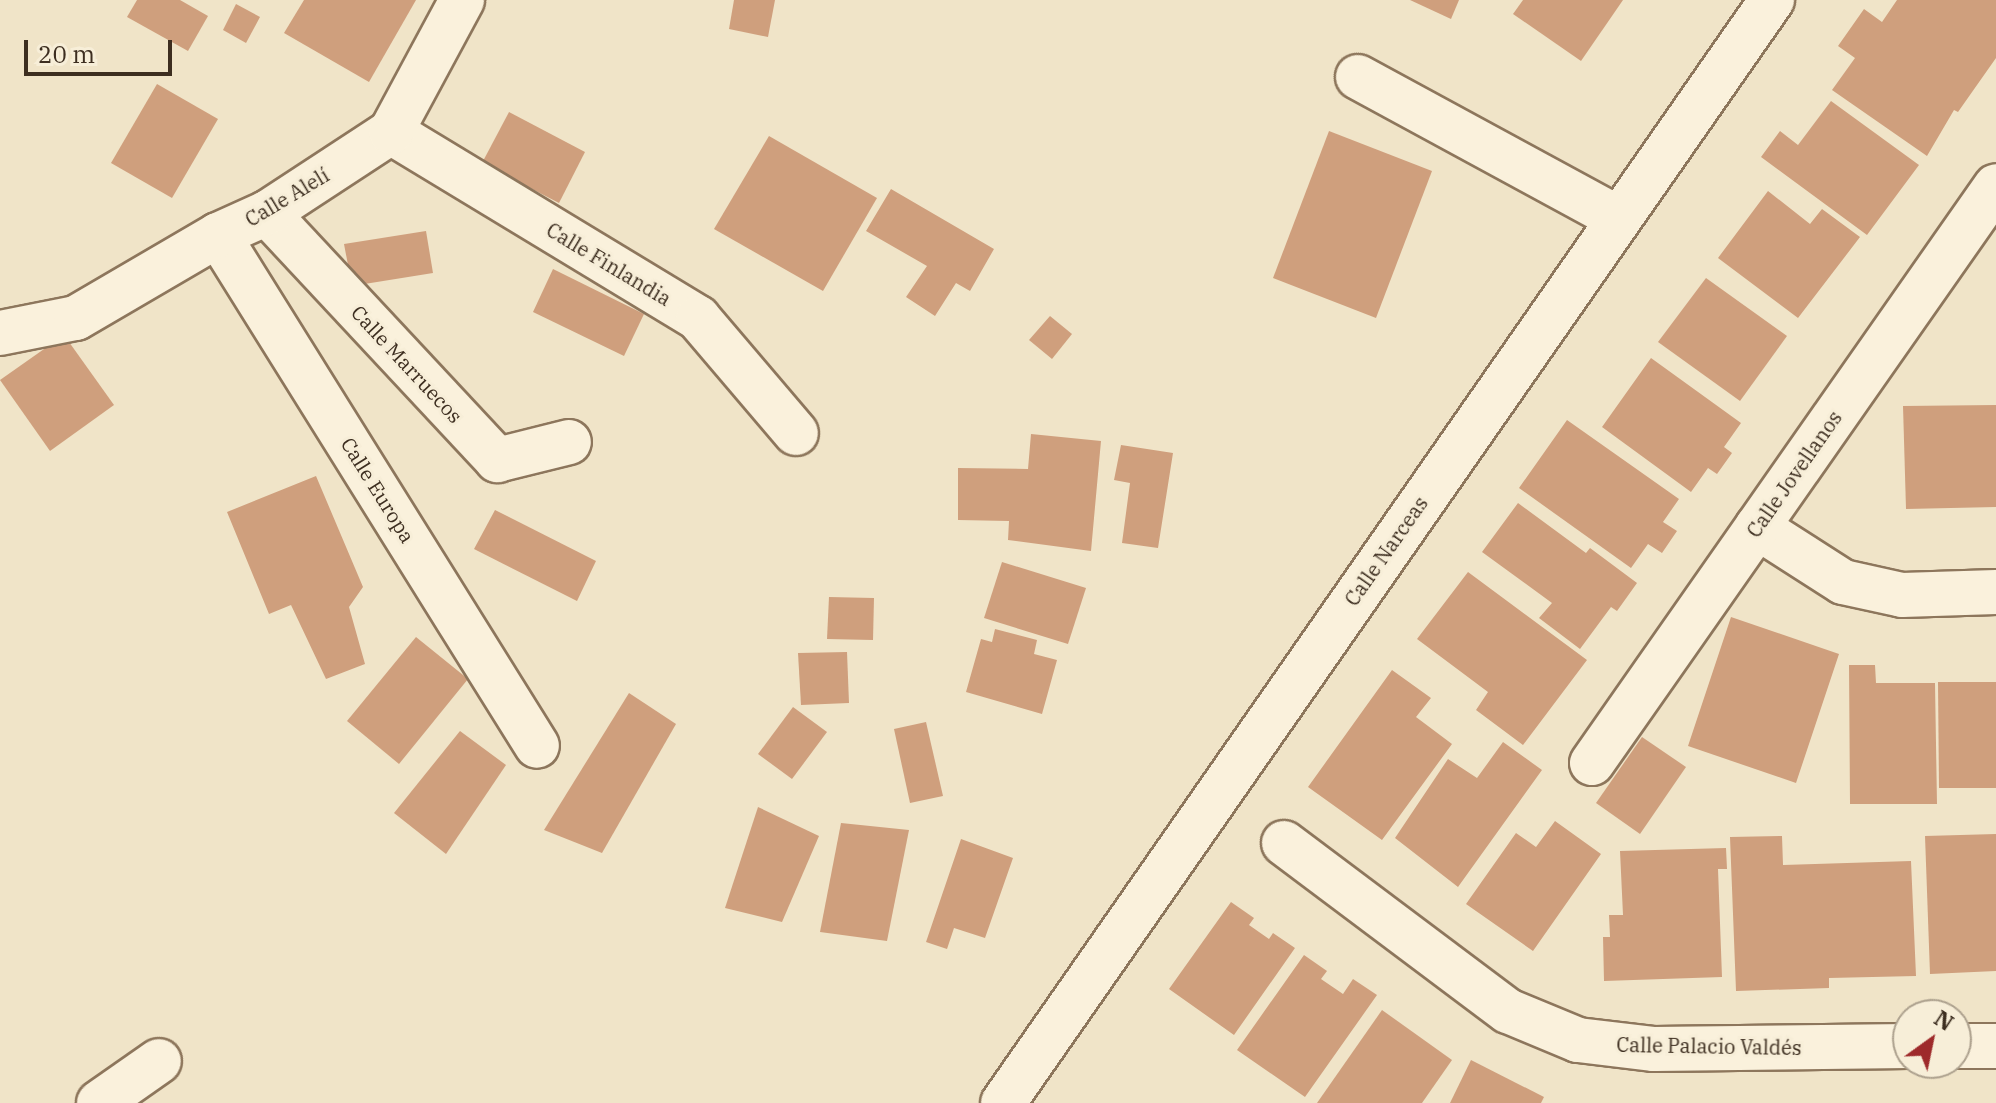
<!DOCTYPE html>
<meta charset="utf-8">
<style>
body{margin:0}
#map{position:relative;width:1996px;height:1103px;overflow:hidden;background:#f0e4c8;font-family:"IBM Plex Serif",serif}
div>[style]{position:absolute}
.building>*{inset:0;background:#cf9f7d}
.roads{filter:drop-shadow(2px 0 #8d765c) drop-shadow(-2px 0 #8d765c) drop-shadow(0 2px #8d765c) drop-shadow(0 -2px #8d765c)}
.minor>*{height:44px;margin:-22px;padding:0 22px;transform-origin:22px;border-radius:22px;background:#faf1dc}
.tertiary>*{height:44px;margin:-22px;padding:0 22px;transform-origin:22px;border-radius:22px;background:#faf1dc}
span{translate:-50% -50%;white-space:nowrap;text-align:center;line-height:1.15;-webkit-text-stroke:6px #f7eed8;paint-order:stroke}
.street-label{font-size:20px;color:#3d2e20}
.north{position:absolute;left:1892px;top:999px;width:80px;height:80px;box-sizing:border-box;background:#f7eed8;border:2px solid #ada18e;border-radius:50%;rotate:33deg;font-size:22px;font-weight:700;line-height:32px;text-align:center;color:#3d2e20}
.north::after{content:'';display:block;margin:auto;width:28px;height:36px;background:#9e2a2b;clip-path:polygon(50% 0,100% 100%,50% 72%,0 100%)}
.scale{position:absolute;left:24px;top:40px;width:148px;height:36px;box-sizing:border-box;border:4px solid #3d2e20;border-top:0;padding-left:10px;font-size:24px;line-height:28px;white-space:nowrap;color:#3d2e20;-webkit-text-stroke:6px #f7eed8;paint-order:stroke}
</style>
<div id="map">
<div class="building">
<div style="clip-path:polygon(137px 0,180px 0,208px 16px,188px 51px,127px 17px)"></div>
<div style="clip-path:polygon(304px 0,416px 0,369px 82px,284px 33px)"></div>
<div style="clip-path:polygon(734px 0,775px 0,768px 37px,729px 29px)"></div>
<div style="clip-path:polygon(1410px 0,1459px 0,1451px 19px)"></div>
<div style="clip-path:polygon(1523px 0,1623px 0,1581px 61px,1513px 14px)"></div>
<div style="clip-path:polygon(1897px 0,1996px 0,1996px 58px,1958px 112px,1954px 110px,1927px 156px,1832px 90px,1855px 58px,1838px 46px,1864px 9px,1882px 22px)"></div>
<div style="clip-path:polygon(236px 4px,260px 17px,246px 43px,223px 30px)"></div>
<div style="clip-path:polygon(157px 84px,218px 119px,172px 198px,111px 163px)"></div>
<div style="clip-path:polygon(1831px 101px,1919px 165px,1867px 235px,1761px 157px,1780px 131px,1798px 145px)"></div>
<div style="clip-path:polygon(509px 112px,585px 152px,559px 203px,482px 163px)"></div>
<div style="clip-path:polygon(1329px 131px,1432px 171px,1376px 318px,1273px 278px)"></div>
<div style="clip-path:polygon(769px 136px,877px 198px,823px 291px,714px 229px)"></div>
<div style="clip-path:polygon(891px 189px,994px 249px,970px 291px,956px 283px,935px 316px,906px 297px,927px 266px,866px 231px)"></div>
<div style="clip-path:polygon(1768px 191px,1810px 224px,1822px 209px,1860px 237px,1798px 318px,1718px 258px)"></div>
<div style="clip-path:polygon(426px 231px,433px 273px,352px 286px,344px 244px)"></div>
<div style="clip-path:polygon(553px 269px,644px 314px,624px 356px,533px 312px)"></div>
<div style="clip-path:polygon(1706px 278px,1787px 336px,1740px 401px,1658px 342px)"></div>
<div style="clip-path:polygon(1050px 316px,1072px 334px,1052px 359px,1029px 340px)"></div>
<div style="clip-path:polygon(64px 335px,114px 405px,50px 451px,0 380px)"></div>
<div style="clip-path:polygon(1651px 358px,1741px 423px,1724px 447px,1732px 453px,1717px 474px,1708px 468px,1691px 492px,1602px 427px)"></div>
<div style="clip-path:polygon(1996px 405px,1996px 507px,1906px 509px,1903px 406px)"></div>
<div style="clip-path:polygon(1567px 420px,1679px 499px,1663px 522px,1677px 531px,1662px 553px,1648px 544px,1631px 568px,1519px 488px)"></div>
<div style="clip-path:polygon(1031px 434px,1101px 441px,1091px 551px,1008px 540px,1009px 521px,958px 520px,958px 468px,1028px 469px)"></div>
<div style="clip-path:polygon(1121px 445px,1173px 453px,1158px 548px,1122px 543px,1130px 483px,1114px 480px)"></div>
<div style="clip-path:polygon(316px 476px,363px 587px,349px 607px,365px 664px,326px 679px,291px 605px,269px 614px,227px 512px)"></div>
<div style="clip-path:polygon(1518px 503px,1586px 553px,1590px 548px,1637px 583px,1617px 611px,1611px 607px,1580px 649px,1539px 618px,1552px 603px,1482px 552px)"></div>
<div style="clip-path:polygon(495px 510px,596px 561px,577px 601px,474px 549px)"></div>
<div style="clip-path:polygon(1002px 562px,1086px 588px,1068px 644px,984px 618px)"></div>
<div style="clip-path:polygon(1468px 572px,1587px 660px,1523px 745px,1476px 710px,1488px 692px,1417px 639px)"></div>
<div style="clip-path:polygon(829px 597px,874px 598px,873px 640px,827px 639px)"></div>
<div style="clip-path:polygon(1731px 617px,1839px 654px,1796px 783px,1688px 746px)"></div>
<div style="clip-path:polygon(995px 629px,1037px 640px,1034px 654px,1057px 660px,1042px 714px,966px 692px,981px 639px,992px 642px)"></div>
<div style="clip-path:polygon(416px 637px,468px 679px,399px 764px,347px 721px)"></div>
<div style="clip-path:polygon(847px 652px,849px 703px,801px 705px,798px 653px)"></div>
<div style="clip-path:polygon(1849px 665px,1875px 665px,1876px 683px,1935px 683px,1937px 804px,1850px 804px)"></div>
<div style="clip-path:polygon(1392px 670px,1431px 698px,1416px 717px,1452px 744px,1382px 840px,1308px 787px)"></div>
<div style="clip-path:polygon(1938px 682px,1996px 682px,1996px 788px,1939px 788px)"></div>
<div style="clip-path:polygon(629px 693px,676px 724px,602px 853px,544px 830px)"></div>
<div style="clip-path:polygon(793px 707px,827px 732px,792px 779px,758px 754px)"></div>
<div style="clip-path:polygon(926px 722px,943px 796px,910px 803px,894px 729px)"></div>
<div style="clip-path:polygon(460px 731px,506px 765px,446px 854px,394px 813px)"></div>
<div style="clip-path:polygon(1642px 737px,1686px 767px,1640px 834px,1596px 803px)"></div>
<div style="clip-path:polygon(1503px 742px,1542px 770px,1458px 887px,1395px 838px,1448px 759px,1477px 778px)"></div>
<div style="clip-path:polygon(758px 807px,819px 836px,782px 922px,725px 908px)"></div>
<div style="clip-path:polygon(1555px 821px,1601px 854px,1533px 951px,1466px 904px,1516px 833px,1536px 847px)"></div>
<div style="clip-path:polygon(841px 823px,909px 830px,887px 941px,820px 932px)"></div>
<div style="clip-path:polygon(1996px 834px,1996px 971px,1930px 974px,1925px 836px)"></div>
<div style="clip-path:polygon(1782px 836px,1783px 865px,1911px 861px,1916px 976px,1829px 978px,1829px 988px,1736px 991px,1730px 837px)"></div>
<div style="clip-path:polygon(961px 839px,1013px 858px,985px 938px,954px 928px,947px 949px,926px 942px)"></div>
<div style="clip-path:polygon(1726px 848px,1727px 869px,1718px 869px,1722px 977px,1604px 981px,1603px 937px,1610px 937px,1609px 915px,1623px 915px,1620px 851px)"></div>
<div style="clip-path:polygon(1231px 902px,1254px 918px,1249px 925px,1269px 939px,1273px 933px,1295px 948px,1234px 1035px,1169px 989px)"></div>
<div style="clip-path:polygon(1304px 955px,1327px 971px,1321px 979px,1343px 994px,1353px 979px,1377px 995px,1305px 1097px,1237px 1050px)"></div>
<div style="clip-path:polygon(1382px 1010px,1452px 1060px,1422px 1103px,1317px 1103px)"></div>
<div style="clip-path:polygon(1471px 1060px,1544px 1097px,1541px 1103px,1450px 1103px)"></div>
</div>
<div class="roads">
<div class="minor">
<div style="left:1358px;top:77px;width:296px;rotate:28.5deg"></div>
<div style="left:391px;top:132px;width:359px;rotate:31.2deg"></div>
<div style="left:698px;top:318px;width:151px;rotate:49.6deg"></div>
<div style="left:267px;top:213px;width:338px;rotate:47deg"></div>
<div style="left:497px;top:460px;width:74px;rotate:-14deg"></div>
<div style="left:218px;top:235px;width:602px;rotate:58.02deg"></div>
<div style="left:0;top:333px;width:77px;rotate:-11.2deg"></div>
<div style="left:76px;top:318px;width:164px;rotate:-30.3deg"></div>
<div style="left:218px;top:235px;width:54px;rotate:-24.2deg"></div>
<div style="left:267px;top:213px;width:148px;rotate:-33.2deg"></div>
<div style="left:391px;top:132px;width:150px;rotate:-61.7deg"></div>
<div style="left:1757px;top:527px;width:102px;rotate:32.6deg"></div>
<div style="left:1843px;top:582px;width:60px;rotate:12.4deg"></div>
<div style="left:1902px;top:595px;width:94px;rotate:-1.8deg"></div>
<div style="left:1592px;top:763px;width:704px;rotate:-55deg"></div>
<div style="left:1284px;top:843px;width:280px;rotate:36.9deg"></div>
<div style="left:1508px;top:1011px;width:76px;rotate:22.5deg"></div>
<div style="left:1578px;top:1040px;width:77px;rotate:6.8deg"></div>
<div style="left:1654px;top:1049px;width:254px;rotate:-0.7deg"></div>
<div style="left:1956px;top:1046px;width:40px"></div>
<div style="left:99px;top:1103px;width:73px;rotate:-35deg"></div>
</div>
<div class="tertiary">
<div style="left:1003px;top:1103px;width:1345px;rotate:-55.12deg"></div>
</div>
</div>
<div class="street-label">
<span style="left:287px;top:197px;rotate:-31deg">Calle Alelí</span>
<span style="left:609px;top:264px;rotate:31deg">Calle Finlandia</span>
<span style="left:407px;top:364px;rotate:47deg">Calle Marruecos</span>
<span style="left:1794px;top:474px;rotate:-55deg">Calle Jovellanos</span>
<span style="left:378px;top:490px;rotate:58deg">Calle Europa</span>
<span style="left:1386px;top:551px;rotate:-55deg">Calle Narceas</span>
<span style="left:1709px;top:1046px;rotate:1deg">Calle Palacio Valdés</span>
</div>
<div class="north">N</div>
<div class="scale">20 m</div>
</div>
